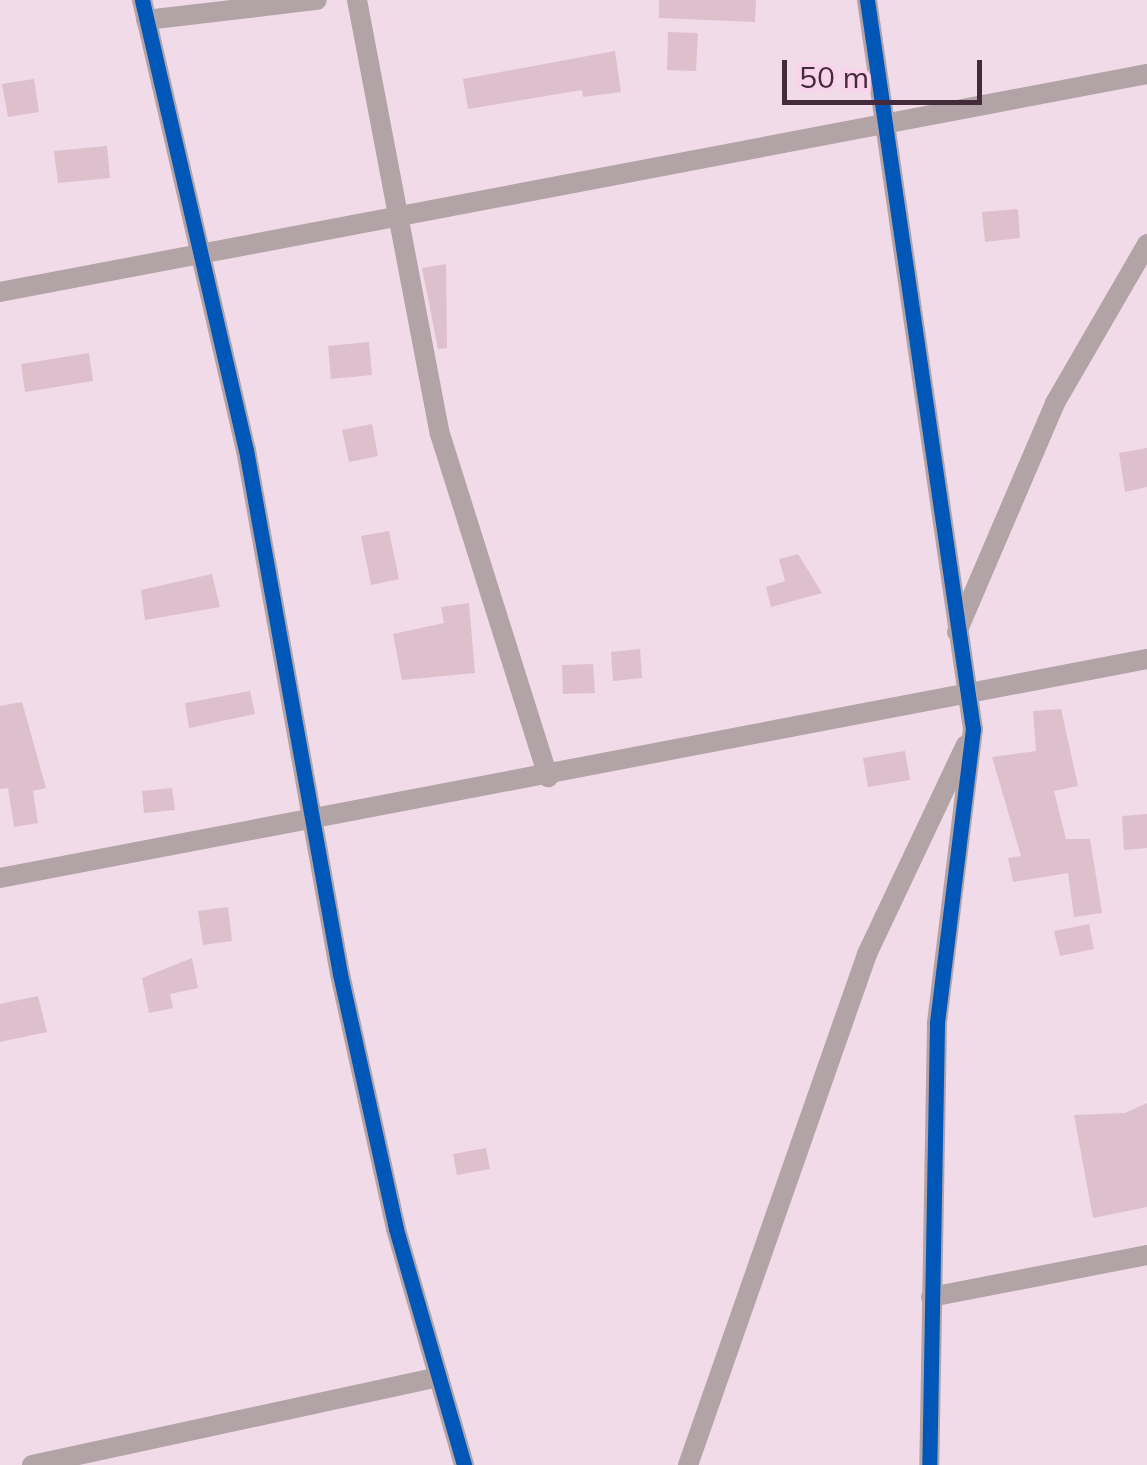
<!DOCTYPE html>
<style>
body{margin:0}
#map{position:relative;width:1147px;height:1465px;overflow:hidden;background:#f1dbe9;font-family:Mulish,sans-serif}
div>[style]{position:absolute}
.building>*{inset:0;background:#debfcc}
.minor>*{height:20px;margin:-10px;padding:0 10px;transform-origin:10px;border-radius:10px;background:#b2a4a6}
.cycleway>*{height:15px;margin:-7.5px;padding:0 7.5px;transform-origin:7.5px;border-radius:7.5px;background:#0057b8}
span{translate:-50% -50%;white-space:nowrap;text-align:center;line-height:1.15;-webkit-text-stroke:9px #f9d3eb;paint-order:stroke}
.scale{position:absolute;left:782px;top:60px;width:200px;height:45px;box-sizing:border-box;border:5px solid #432b3c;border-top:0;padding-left:12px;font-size:30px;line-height:35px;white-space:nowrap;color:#432b3c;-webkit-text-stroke:8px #f9d3eb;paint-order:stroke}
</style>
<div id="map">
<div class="building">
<div style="clip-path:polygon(659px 0,756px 0,755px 22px,659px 18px)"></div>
<div style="clip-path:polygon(668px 32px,698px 33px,696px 71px,667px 70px)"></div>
<div style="clip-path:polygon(615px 51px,621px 92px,583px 97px,582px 90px,468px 109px,463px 79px)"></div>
<div style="clip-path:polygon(34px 79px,39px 112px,8px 117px,2px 84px)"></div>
<div style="clip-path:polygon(107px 146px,110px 178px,58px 183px,54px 151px)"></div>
<div style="clip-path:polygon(1018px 209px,1020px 238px,985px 242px,982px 212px)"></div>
<div style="clip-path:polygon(446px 264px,447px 348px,438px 349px,422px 268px)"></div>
<div style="clip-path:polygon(369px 342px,372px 375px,331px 379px,328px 346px)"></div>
<div style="clip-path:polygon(89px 353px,93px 381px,25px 392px,21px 364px)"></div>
<div style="clip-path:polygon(372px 424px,378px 456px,349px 462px,342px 430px)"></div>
<div style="clip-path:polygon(1147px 448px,1147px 487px,1125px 492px,1119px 453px)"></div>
<div style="clip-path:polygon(389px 531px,399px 579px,371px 585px,361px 536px)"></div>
<div style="clip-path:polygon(798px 554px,822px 593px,771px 607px,766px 587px,785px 581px,779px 559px)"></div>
<div style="clip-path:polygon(212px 574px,220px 607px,145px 620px,141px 590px)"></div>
<div style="clip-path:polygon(469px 603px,475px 673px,402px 680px,393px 634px,444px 623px,441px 607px)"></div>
<div style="clip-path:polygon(640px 649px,642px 678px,613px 681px,611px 652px)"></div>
<div style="clip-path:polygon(593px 664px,595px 693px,563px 694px,562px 665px)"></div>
<div style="clip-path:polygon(250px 691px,255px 714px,189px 728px,185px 703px)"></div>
<div style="clip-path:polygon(22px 702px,46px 788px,33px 791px,38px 823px,14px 827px,8px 788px,0 789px,0 706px)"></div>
<div style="clip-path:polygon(1061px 709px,1078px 786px,1054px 791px,1066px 839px,1090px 839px,1102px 913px,1074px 917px,1068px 873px,1013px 882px,1008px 858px,1021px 856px,992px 757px,1036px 751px,1033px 711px)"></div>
<div style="clip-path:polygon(905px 751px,910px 780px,868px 787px,863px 758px)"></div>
<div style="clip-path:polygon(172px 788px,175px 810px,144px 813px,142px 791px)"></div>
<div style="clip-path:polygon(1147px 814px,1147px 848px,1124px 850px,1122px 816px)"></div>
<div style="clip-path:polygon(228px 907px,232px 941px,203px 945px,198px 911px)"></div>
<div style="clip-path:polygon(1089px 924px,1094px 949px,1060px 956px,1054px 931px)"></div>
<div style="clip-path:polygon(192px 958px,198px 988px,170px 994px,173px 1008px,149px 1013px,142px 978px)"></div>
<div style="clip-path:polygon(38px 996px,47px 1032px,0 1042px,0 1004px)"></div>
<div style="clip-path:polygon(1147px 1103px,1147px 1207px,1093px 1218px,1074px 1115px,1125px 1113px)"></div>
<div style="clip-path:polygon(486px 1148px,490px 1169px,457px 1175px,453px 1154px)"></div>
</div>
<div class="minor">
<div style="left:142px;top:0;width:462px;rotate:77deg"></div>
<div style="left:246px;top:450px;width:532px;rotate:79.83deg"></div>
<div style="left:340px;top:974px;width:261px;rotate:77.6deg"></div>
<div style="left:396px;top:1229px;width:246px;rotate:73.9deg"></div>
<div style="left:357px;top:0;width:442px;rotate:79.2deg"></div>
<div style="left:440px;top:434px;width:360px;rotate:72.5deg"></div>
<div style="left:867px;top:0;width:737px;rotate:81.73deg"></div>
<div style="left:973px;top:729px;width:297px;rotate:97deg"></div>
<div style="left:937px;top:1024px;width:441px;rotate:91deg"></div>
<div style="left:146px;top:20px;width:172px;rotate:-6.7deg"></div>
<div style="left:0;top:292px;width:1168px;rotate:-10.76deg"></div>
<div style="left:957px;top:632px;width:249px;rotate:-66.8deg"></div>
<div style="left:1055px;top:403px;width:184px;rotate:-59.9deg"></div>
<div style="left:0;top:878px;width:1168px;rotate:-10.81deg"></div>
<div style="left:931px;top:1297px;width:220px;rotate:-11deg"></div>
<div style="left:32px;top:1465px;width:416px;rotate:-12.2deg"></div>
<div style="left:688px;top:1465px;width:541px;rotate:-70.69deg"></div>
<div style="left:867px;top:954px;width:231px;rotate:-64.7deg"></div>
</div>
<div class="cycleway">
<div style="left:142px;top:0;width:462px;rotate:77deg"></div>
<div style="left:246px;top:450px;width:532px;rotate:79.83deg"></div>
<div style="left:340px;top:974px;width:261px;rotate:77.6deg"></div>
<div style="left:396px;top:1229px;width:246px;rotate:73.9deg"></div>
<div style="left:867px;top:0;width:737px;rotate:81.73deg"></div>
<div style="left:973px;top:729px;width:297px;rotate:97deg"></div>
<div style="left:937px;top:1024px;width:441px;rotate:91deg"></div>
</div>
<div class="scale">50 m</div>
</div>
